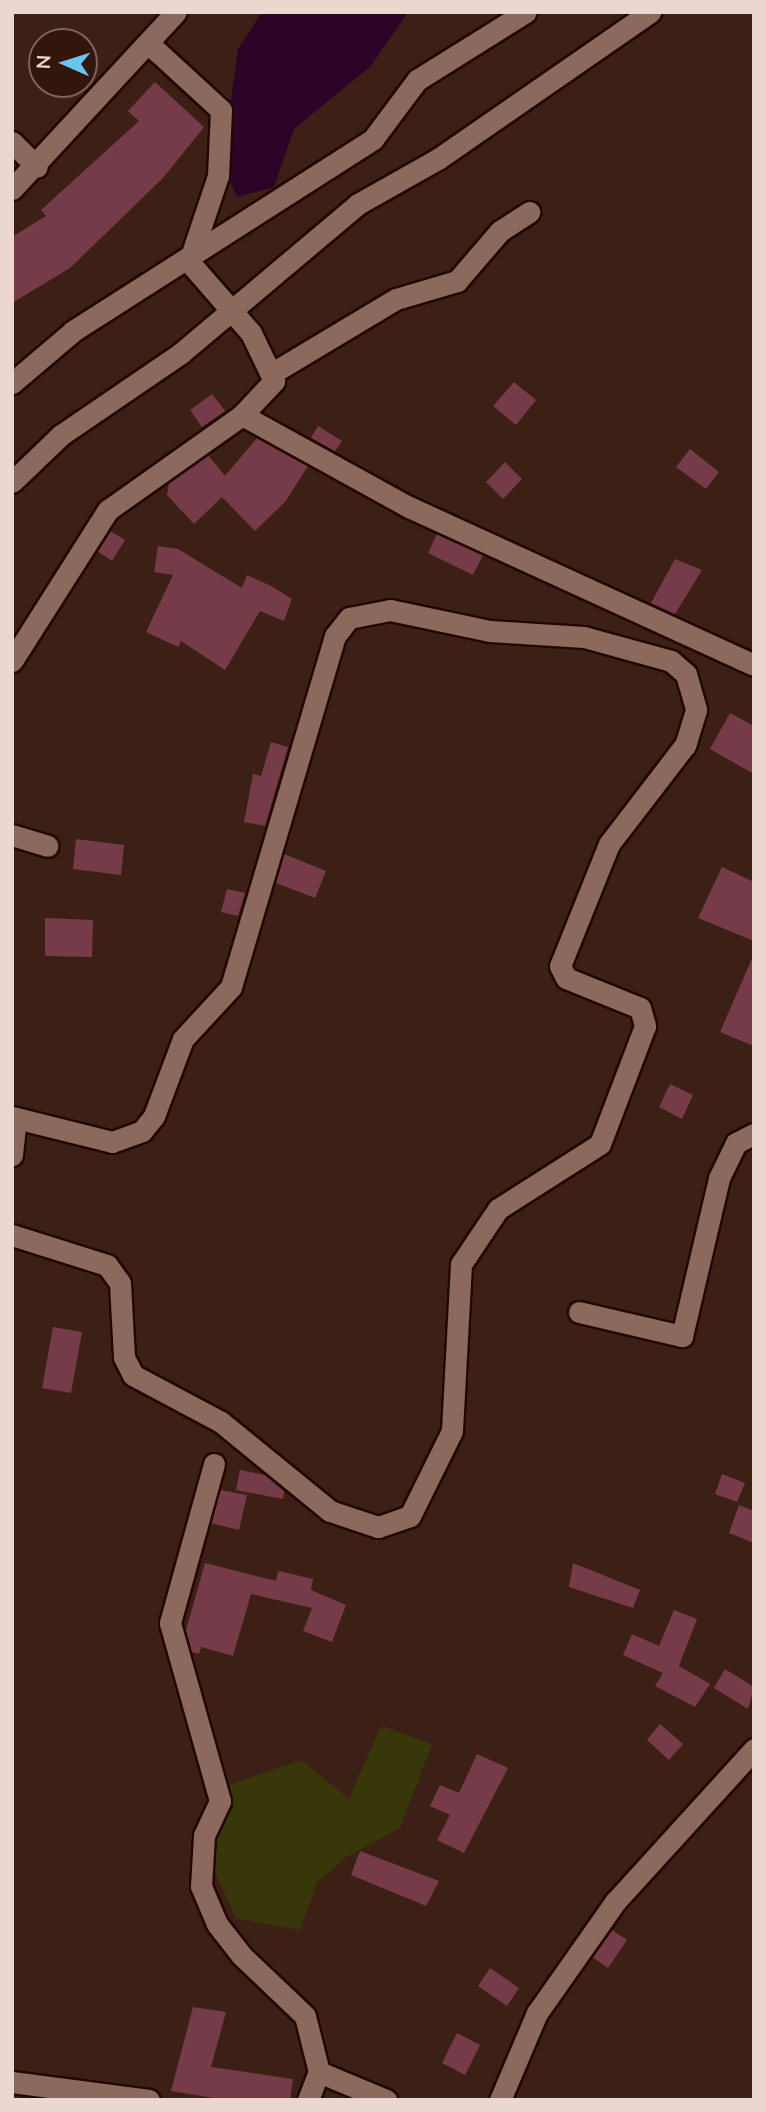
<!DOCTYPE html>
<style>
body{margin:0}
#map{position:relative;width:766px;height:2112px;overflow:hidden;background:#3d2015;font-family:"Nunito Sans",sans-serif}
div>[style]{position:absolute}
.green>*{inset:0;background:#38370a}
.water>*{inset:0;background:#2d0428}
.building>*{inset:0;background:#763b48}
.roads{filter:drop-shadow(2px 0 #220802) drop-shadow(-2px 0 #220802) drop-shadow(0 2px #220802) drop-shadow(0 -2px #220802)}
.street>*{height:21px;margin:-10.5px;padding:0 10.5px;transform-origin:10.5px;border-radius:10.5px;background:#8c695d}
.secondary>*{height:21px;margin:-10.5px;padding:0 10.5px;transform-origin:10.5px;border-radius:10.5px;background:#8c695d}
span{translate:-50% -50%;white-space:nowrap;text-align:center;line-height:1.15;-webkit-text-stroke:5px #32160c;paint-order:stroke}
.frame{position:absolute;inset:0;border:14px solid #ebd7d0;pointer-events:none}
.north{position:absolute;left:28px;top:28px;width:70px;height:70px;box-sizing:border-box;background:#32160c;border:2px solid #7c635a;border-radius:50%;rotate:273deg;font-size:19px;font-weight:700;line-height:28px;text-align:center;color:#ebd7d0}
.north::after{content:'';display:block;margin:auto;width:24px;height:32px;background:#68c4f0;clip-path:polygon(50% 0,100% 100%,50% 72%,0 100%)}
</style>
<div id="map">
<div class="green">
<div style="clip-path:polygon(381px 1726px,432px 1744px,400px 1828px,346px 1857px,317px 1883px,300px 1930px,236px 1918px,211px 1863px,226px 1786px,301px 1760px,349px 1799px)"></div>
</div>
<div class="water">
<div style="clip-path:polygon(262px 12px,408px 12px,371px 66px,294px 129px,274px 187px,237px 197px,222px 164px,238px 49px)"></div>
</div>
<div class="building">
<div style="clip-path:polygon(155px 82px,204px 127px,163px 178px,70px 268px,12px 303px,12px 237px,46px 216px,41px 210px,139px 121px,128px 111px)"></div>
<div style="clip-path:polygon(514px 382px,536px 400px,516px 425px,493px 406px)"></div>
<div style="clip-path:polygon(212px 394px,225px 411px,202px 427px,190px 410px)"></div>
<div style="clip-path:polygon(318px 426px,342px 441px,335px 451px,311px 438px)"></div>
<div style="clip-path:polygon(257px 438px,308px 466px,285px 502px,255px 531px,222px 497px,194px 524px,167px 495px,169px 483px,208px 455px,225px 476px)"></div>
<div style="clip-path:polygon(690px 449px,719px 472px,706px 489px,676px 467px)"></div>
<div style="clip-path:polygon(505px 462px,522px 479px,503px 499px,486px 482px)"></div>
<div style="clip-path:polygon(110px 531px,125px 540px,112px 561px,97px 551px)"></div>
<div style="clip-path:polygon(437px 534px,483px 555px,473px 575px,428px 553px)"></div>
<div style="clip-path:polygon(158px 546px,178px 549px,242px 588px,247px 575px,271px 586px,292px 599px,284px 621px,260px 611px,225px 670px,181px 641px,178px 647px,146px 632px,173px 575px,154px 572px)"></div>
<div style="clip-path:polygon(675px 559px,702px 570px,675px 614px,651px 603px)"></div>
<div style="clip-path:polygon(730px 713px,754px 726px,754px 774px,710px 749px)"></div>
<div style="clip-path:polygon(271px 742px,288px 747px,265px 826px,244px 822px,253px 774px,261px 776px)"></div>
<div style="clip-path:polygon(76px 839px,124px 845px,121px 875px,73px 869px)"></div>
<div style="clip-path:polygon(284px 854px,326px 871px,315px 898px,276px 883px)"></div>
<div style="clip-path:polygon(722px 867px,754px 882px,754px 941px,698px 918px)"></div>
<div style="clip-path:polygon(227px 889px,245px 893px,238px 916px,221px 912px)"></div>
<div style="clip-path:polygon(45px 918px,93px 920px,92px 957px,45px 956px)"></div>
<div style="clip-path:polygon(754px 954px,754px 1046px,720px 1032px)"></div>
<div style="clip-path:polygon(670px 1084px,693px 1095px,682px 1119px,659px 1107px)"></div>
<div style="clip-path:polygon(53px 1327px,82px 1332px,71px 1393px,42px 1388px)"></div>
<div style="clip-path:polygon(240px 1470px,265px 1475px,284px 1491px,283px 1499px,236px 1490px)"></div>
<div style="clip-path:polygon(722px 1474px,745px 1483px,737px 1502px,715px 1494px)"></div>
<div style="clip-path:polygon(220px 1490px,247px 1495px,239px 1530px,211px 1523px)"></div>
<div style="clip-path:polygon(739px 1505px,754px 1511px,754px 1543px,729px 1533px)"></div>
<div style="clip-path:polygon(205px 1563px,276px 1581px,278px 1571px,313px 1579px,311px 1590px,346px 1605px,332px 1642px,303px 1631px,312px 1608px,251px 1594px,233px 1656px,201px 1647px,199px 1654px,192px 1652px,186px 1630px)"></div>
<div style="clip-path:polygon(573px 1563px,640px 1590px,633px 1608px,569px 1587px)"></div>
<div style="clip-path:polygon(674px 1610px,697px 1619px,679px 1666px,710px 1684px,695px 1707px,655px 1686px,663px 1673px,623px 1655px,632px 1634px,659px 1646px)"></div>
<div style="clip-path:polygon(725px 1669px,754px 1687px,748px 1709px,714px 1688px)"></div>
<div style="clip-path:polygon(660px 1724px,683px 1744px,669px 1760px,647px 1740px)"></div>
<div style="clip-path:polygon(477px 1754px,508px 1768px,464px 1853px,437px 1840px,450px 1815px,430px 1806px,440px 1785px,459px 1793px)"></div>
<div style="clip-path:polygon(360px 1851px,439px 1881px,426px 1906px,351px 1875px)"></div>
<div style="clip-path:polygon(612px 1930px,627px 1940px,608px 1968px,592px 1957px)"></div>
<div style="clip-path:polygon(490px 1968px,519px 1988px,507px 2006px,478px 1986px)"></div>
<div style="clip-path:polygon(193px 2007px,226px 2012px,211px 2067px,293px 2079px,290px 2100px,226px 2100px,171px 2091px)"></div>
<div style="clip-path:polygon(457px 2033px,480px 2045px,465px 2075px,442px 2063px)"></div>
</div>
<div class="roads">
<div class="street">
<div style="left:12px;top:142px;width:35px;rotate:45deg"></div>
<div style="left:12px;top:189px;width:241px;rotate:-47.2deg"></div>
<div style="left:274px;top:372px;width:142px;rotate:-30.9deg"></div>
<div style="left:396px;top:299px;width:64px;rotate:-16.4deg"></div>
<div style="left:457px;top:281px;width:66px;rotate:-49.3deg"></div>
<div style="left:500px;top:231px;width:35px;rotate:-33deg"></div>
<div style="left:242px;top:415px;width:191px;rotate:28.9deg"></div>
<div style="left:409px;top:507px;width:379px;rotate:24.6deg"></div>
<div style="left:12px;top:661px;width:179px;rotate:-57.6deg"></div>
<div style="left:108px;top:510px;width:164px;rotate:-35.3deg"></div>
<div style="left:242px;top:415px;width:47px;rotate:-46.7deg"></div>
<div style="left:274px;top:381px;width:53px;rotate:-115.6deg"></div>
<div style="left:251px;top:333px;width:94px;rotate:-131.1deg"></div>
<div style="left:189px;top:262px;width:91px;rotate:-71.4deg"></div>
<div style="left:218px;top:176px;width:66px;rotate:-87.4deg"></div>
<div style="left:221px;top:110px;width:98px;rotate:-137.5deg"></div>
<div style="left:12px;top:835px;width:37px;rotate:17deg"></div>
<div style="left:12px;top:1117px;width:103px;rotate:14deg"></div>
<div style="left:112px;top:1142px;width:32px;rotate:-20deg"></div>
<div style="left:142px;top:1131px;width:19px;rotate:-51deg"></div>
<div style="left:154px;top:1116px;width:82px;rotate:-69.4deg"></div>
<div style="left:183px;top:1039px;width:71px;rotate:-47.3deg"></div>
<div style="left:231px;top:987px;width:366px;rotate:-73.5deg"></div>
<div style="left:335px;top:636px;width:23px;rotate:-52deg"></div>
<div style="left:349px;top:618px;width:42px;rotate:-11deg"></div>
<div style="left:390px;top:610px;width:102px;rotate:11.9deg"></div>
<div style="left:490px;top:631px;width:94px;rotate:3.7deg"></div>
<div style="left:584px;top:637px;width:90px;rotate:15.4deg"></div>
<div style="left:671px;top:661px;width:20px;rotate:41deg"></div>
<div style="left:686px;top:674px;width:37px;rotate:74deg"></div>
<div style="left:696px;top:710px;width:37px;rotate:107deg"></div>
<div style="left:685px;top:745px;width:125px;rotate:127.5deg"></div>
<div style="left:609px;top:844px;width:131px;rotate:111.9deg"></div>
<div style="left:560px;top:966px;width:13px;rotate:63deg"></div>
<div style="left:566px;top:978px;width:80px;rotate:22.1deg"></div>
<div style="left:640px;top:1008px;width:19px;rotate:74deg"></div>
<div style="left:645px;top:1026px;width:126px;rotate:110.9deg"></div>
<div style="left:600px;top:1144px;width:121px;rotate:147.5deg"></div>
<div style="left:498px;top:1209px;width:66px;rotate:123.9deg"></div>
<div style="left:461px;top:1264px;width:167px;rotate:93.1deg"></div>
<div style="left:452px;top:1431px;width:95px;rotate:116.3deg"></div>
<div style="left:410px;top:1516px;width:34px;rotate:161deg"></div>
<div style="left:378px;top:1527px;width:51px;rotate:-161.6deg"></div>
<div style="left:330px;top:1511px;width:141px;rotate:-140.8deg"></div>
<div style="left:221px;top:1422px;width:100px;rotate:-151.9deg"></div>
<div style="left:133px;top:1375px;width:20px;rotate:-117deg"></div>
<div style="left:124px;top:1357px;width:74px;rotate:-93.1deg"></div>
<div style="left:120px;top:1283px;width:22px;rotate:-126deg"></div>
<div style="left:107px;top:1265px;width:100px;rotate:-162.5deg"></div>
<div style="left:12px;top:1155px;width:37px;rotate:-84deg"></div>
<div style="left:579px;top:1312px;width:106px;rotate:13.1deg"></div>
<div style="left:682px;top:1336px;width:162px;rotate:-76.8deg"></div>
<div style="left:719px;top:1178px;width:39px;rotate:-64deg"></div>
<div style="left:736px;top:1143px;width:20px;rotate:-27deg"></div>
<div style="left:214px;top:1464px;width:165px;rotate:105.5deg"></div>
<div style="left:170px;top:1623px;width:185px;rotate:74.3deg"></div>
<div style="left:220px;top:1801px;width:38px;rotate:115deg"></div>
<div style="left:204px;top:1836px;width:50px;rotate:93.4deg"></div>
<div style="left:201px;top:1886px;width:41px;rotate:67.2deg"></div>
<div style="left:217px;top:1924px;width:39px;rotate:52deg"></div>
<div style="left:241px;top:1955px;width:88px;rotate:43.6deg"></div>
<div style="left:305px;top:2016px;width:58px;rotate:76deg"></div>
<div style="left:319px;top:2072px;width:73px;rotate:22.7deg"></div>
<div style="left:12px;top:2082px;width:138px;rotate:7.5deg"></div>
<div style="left:308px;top:2100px;width:30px;rotate:-69deg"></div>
<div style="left:500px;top:2100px;width:95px;rotate:-67deg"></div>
<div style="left:537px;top:2013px;width:136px;rotate:-54.9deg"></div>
<div style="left:615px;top:1902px;width:207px;rotate:-47.7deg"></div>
</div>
<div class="secondary">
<div style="left:12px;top:383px;width:80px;rotate:-40.4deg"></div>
<div style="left:73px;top:331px;width:356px;rotate:-32.6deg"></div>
<div style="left:373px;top:139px;width:74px;rotate:-53.3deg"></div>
<div style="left:417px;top:80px;width:128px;rotate:-32deg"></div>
<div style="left:12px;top:482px;width:68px;rotate:-43.8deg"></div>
<div style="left:61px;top:435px;width:145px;rotate:-34.3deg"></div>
<div style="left:181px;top:353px;width:231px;rotate:-40.1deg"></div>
<div style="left:358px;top:204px;width:92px;rotate:-29.4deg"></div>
<div style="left:438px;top:159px;width:258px;rotate:-34.7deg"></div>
</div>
</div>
<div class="frame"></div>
<div class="north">N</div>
</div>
